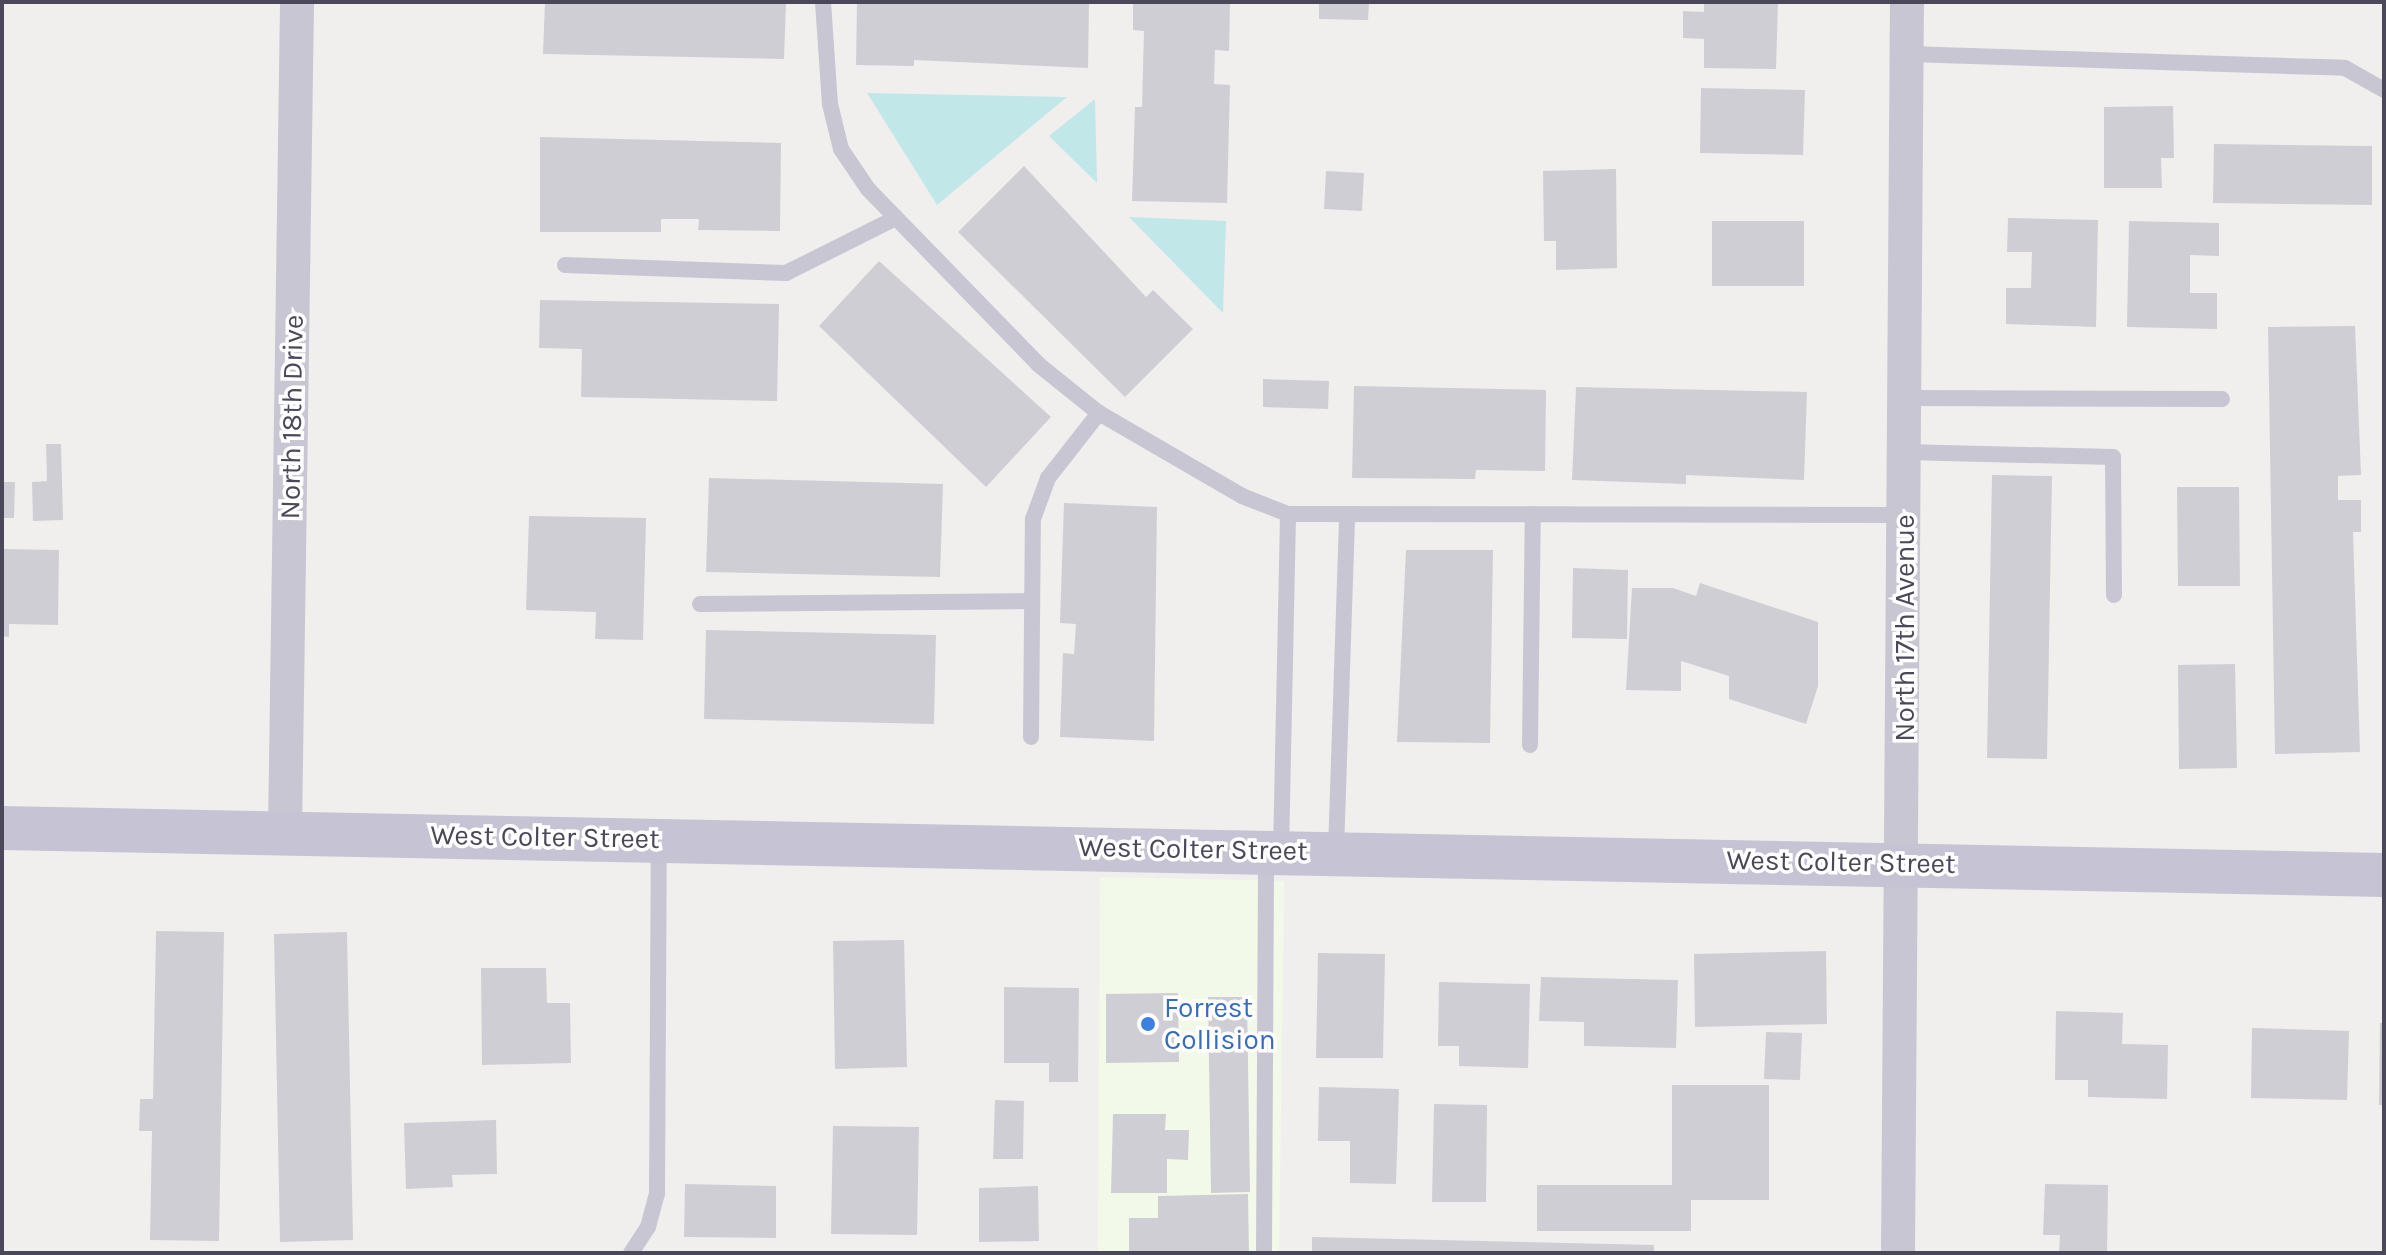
<!DOCTYPE html>
<style>
body{margin:0}
#map{position:relative;width:2386px;height:1255px;overflow:hidden;background:#f0efee;font-family:Karla,sans-serif}
div>[style]{position:absolute}
.commercial>*{inset:0;background:#f3f9e9}
.green>*{inset:0;background:#c1e7e9}
.building>*{inset:0;background:#d0ced5}
.lane>*{height:16px;margin:-8px;padding:0 8px;transform-origin:8px;border-radius:8px;background:#c8c6d3}
.street>*{height:34px;margin:-17px;padding:0 17px;transform-origin:17px;border-radius:17px;background:#c8c6d3}
.secondary>*{height:44px;margin:-22px;padding:0 22px;transform-origin:22px;border-radius:22px;background:#c6c3d4}
.dots>*{width:22px;height:22px;translate:-50% -50%;box-sizing:border-box;border:4px solid #fff;border-radius:50%}
span{translate:-50% -50%;white-space:nowrap;text-align:center;line-height:1.15;-webkit-text-stroke:7px #fff;paint-order:stroke}
.street-label{font-size:28px;color:#4b4859}
.shop-label{font-size:28px;color:#366cbe}
.left{translate:0 -50%;text-align:left}
.frame{position:absolute;inset:0;border:4px solid #4b4859;pointer-events:none}
</style>
<div id="map">
<div class="commercial">
<div style="clip-path:polygon(1100px 877px,1284px 881px,1279px 1253px,1098px 1253px)"></div>
</div>
<div class="green">
<div style="clip-path:polygon(867px 93px,1067px 97px,937px 205px)"></div>
<div style="clip-path:polygon(1095px 99px,1097px 183px,1049px 136px)"></div>
<div style="clip-path:polygon(1129px 217px,1226px 221px,1223px 313px)"></div>
</div>
<div class="building">
<div style="clip-path:polygon(545px 2px,786px 2px,784px 59px,543px 54px)"></div>
<div style="clip-path:polygon(857px 2px,1089px 2px,1088px 68px,914px 60px,914px 66px,856px 65px)"></div>
<div style="clip-path:polygon(1133px 2px,1230px 2px,1229px 51px,1215px 50px,1214px 84px,1230px 85px,1227px 203px,1132px 201px,1135px 107px,1142px 107px,1144px 31px,1133px 30px)"></div>
<div style="clip-path:polygon(1319px 2px,1369px 2px,1368px 20px,1319px 19px)"></div>
<div style="clip-path:polygon(1704px 2px,1778px 2px,1776px 69px,1704px 68px,1704px 39px,1683px 38px,1683px 11px,1704px 12px)"></div>
<div style="clip-path:polygon(1701px 88px,1805px 90px,1803px 155px,1700px 153px)"></div>
<div style="clip-path:polygon(2173px 106px,2174px 158px,2161px 158px,2162px 188px,2104px 188px,2104px 107px)"></div>
<div style="clip-path:polygon(540px 137px,781px 143px,780px 231px,698px 230px,699px 219px,661px 219px,661px 232px,540px 232px)"></div>
<div style="clip-path:polygon(2214px 144px,2372px 146px,2372px 205px,2213px 203px)"></div>
<div style="clip-path:polygon(1024px 166px,1146px 297px,1153px 290px,1193px 329px,1125px 397px,958px 232px)"></div>
<div style="clip-path:polygon(1616px 169px,1617px 268px,1556px 270px,1556px 241px,1544px 241px,1543px 171px)"></div>
<div style="clip-path:polygon(1326px 171px,1364px 173px,1362px 211px,1324px 209px)"></div>
<div style="clip-path:polygon(2008px 218px,2098px 220px,2096px 327px,2006px 324px,2006px 288px,2031px 288px,2032px 252px,2007px 252px)"></div>
<div style="clip-path:polygon(1712px 221px,1804px 221px,1804px 286px,1712px 286px)"></div>
<div style="clip-path:polygon(2129px 221px,2219px 223px,2219px 256px,2190px 255px,2190px 293px,2217px 293px,2217px 329px,2127px 327px)"></div>
<div style="clip-path:polygon(879px 261px,1051px 417px,986px 487px,819px 326px)"></div>
<div style="clip-path:polygon(540px 300px,779px 304px,777px 401px,581px 397px,582px 349px,539px 348px)"></div>
<div style="clip-path:polygon(2355px 326px,2361px 475px,2338px 476px,2338px 500px,2361px 500px,2361px 532px,2353px 532px,2360px 752px,2275px 754px,2268px 327px)"></div>
<div style="clip-path:polygon(1263px 379px,1329px 381px,1328px 409px,1263px 407px)"></div>
<div style="clip-path:polygon(1354px 386px,1546px 390px,1545px 471px,1476px 470px,1475px 479px,1352px 478px)"></div>
<div style="clip-path:polygon(1576px 387px,1807px 392px,1804px 480px,1686px 475px,1686px 484px,1572px 480px)"></div>
<div style="clip-path:polygon(46px 444px,61px 444px,63px 520px,33px 521px,32px 482px,47px 481px)"></div>
<div style="clip-path:polygon(1992px 475px,2052px 476px,2047px 759px,1987px 758px)"></div>
<div style="clip-path:polygon(709px 478px,943px 484px,940px 577px,706px 572px)"></div>
<div style="clip-path:polygon(2px 482px,15px 482px,14px 518px,2px 518px)"></div>
<div style="clip-path:polygon(2177px 487px,2239px 487px,2240px 586px,2178px 586px)"></div>
<div style="clip-path:polygon(1064px 503px,1157px 507px,1154px 741px,1060px 737px,1063px 653px,1074px 654px,1076px 624px,1060px 623px)"></div>
<div style="clip-path:polygon(529px 516px,646px 518px,643px 640px,595px 639px,596px 612px,526px 610px)"></div>
<div style="clip-path:polygon(2px 549px,59px 550px,58px 625px,9px 624px,9px 637px,2px 636px)"></div>
<div style="clip-path:polygon(1406px 550px,1493px 550px,1490px 743px,1397px 742px)"></div>
<div style="clip-path:polygon(1573px 568px,1628px 570px,1627px 639px,1572px 638px)"></div>
<div style="clip-path:polygon(1700px 583px,1818px 622px,1818px 686px,1806px 724px,1729px 699px,1729px 676px,1681px 661px,1681px 691px,1626px 690px,1632px 588px,1673px 588px,1696px 596px)"></div>
<div style="clip-path:polygon(706px 630px,936px 635px,934px 724px,704px 719px)"></div>
<div style="clip-path:polygon(2235px 664px,2237px 768px,2179px 769px,2178px 665px)"></div>
<div style="clip-path:polygon(156px 931px,224px 932px,219px 1241px,150px 1240px,152px 1131px,139px 1131px,140px 1099px,153px 1099px)"></div>
<div style="clip-path:polygon(347px 932px,353px 1240px,280px 1242px,274px 934px)"></div>
<div style="clip-path:polygon(904px 940px,907px 1067px,835px 1069px,833px 941px)"></div>
<div style="clip-path:polygon(1826px 951px,1827px 1024px,1695px 1027px,1694px 954px)"></div>
<div style="clip-path:polygon(1318px 953px,1385px 954px,1383px 1058px,1316px 1058px)"></div>
<div style="clip-path:polygon(481px 968px,546px 968px,547px 1003px,570px 1003px,571px 1063px,482px 1065px)"></div>
<div style="clip-path:polygon(1541px 977px,1678px 980px,1676px 1048px,1584px 1046px,1584px 1022px,1539px 1021px)"></div>
<div style="clip-path:polygon(1439px 982px,1530px 984px,1528px 1068px,1459px 1066px,1459px 1046px,1438px 1046px)"></div>
<div style="clip-path:polygon(1004px 987px,1079px 988px,1078px 1082px,1049px 1082px,1049px 1063px,1004px 1063px)"></div>
<div style="clip-path:polygon(1178px 993px,1179px 1062px,1106px 1063px,1106px 994px)"></div>
<div style="clip-path:polygon(1208px 997px,1247px 997px,1250px 1192px,1211px 1193px)"></div>
<div style="clip-path:polygon(2056px 1011px,2123px 1013px,2122px 1044px,2168px 1045px,2167px 1099px,2088px 1097px,2088px 1080px,2055px 1080px)"></div>
<div style="clip-path:polygon(2380px 1023px,2384px 1023px,2384px 1105px,2379px 1105px)"></div>
<div style="clip-path:polygon(2252px 1028px,2349px 1031px,2347px 1100px,2251px 1098px)"></div>
<div style="clip-path:polygon(1766px 1032px,1802px 1033px,1800px 1080px,1764px 1079px)"></div>
<div style="clip-path:polygon(1672px 1085px,1769px 1085px,1769px 1200px,1691px 1200px,1691px 1231px,1537px 1231px,1537px 1185px,1672px 1185px)"></div>
<div style="clip-path:polygon(1319px 1087px,1399px 1089px,1396px 1184px,1350px 1183px,1350px 1141px,1318px 1141px)"></div>
<div style="clip-path:polygon(995px 1100px,1024px 1101px,1023px 1159px,993px 1159px)"></div>
<div style="clip-path:polygon(1434px 1104px,1487px 1105px,1486px 1202px,1432px 1202px)"></div>
<div style="clip-path:polygon(1113px 1114px,1166px 1114px,1165px 1130px,1189px 1130px,1188px 1160px,1167px 1159px,1167px 1193px,1111px 1193px)"></div>
<div style="clip-path:polygon(496px 1120px,497px 1174px,452px 1175px,453px 1187px,406px 1189px,404px 1123px)"></div>
<div style="clip-path:polygon(833px 1126px,919px 1127px,917px 1235px,831px 1234px)"></div>
<div style="clip-path:polygon(685px 1184px,776px 1186px,776px 1238px,684px 1237px)"></div>
<div style="clip-path:polygon(2045px 1184px,2108px 1185px,2107px 1253px,2059px 1253px,2060px 1235px,2043px 1235px)"></div>
<div style="clip-path:polygon(1038px 1186px,1039px 1241px,979px 1242px,979px 1188px)"></div>
<div style="clip-path:polygon(1248px 1194px,1249px 1253px,1129px 1253px,1129px 1218px,1158px 1218px,1158px 1196px)"></div>
<div style="clip-path:polygon(1312px 1237px,1654px 1245px,1654px 1253px,1312px 1253px)"></div>
</div>
<div class="lane">
<div style="left:823px;top:2px;width:102px;rotate:86.1deg"></div>
<div style="left:830px;top:104px;width:46px;rotate:76.3deg"></div>
<div style="left:841px;top:149px;width:48px;rotate:56deg"></div>
<div style="left:868px;top:189px;width:245px;rotate:45.8deg"></div>
<div style="left:1039px;top:365px;width:77px;rotate:38.7deg"></div>
<div style="left:1099px;top:413px;width:165px;rotate:30.1deg"></div>
<div style="left:1242px;top:496px;width:49px;rotate:21.4deg"></div>
<div style="left:1288px;top:514px;width:617px;rotate:0.09deg"></div>
<div style="left:1907px;top:54px;width:438px;rotate:1.8deg"></div>
<div style="left:2345px;top:68px;width:45px;rotate:29.4deg"></div>
<div style="left:565px;top:265px;width:221px;rotate:2.1deg"></div>
<div style="left:786px;top:273px;width:123px;rotate:-26.6deg"></div>
<div style="left:1905px;top:398px;width:317px;rotate:0.2deg"></div>
<div style="left:1905px;top:452px;width:208px;rotate:1.4deg"></div>
<div style="left:2113px;top:457px;width:138px;rotate:89.6deg"></div>
<div style="left:700px;top:604px;width:330px;rotate:-0.5deg"></div>
<div style="left:1031px;top:737px;width:218px;rotate:-89.5deg"></div>
<div style="left:1033px;top:519px;width:44px;rotate:-69.9deg"></div>
<div style="left:1048px;top:478px;width:83px;rotate:-51.9deg"></div>
<div style="left:1530px;top:745px;width:231px;rotate:-89.3deg"></div>
<div style="left:1281px;top:851px;width:337px;rotate:-88.8deg"></div>
<div style="left:1336px;top:851px;width:337px;rotate:-88.1deg"></div>
<div style="left:631px;top:1253px;width:31px;rotate:-57deg"></div>
<div style="left:648px;top:1227px;width:34px;rotate:-75deg"></div>
<div style="left:657px;top:1194px;width:353px;rotate:-89.7deg"></div>
<div style="left:1264px;top:1253px;width:397px;rotate:-89.7deg"></div>
</div>
<div class="street">
<div style="left:285px;top:832px;width:830px;rotate:-89.17deg"></div>
<div style="left:1898px;top:1253px;width:1251px;rotate:-89.59deg"></div>
</div>
<div class="secondary">
<div style="left:2px;top:828px;width:2382px;rotate:1.13deg"></div>
</div>
<div class="dots">
<div style="left:1148px;top:1024px;background:#3f7fe0"></div>
</div>
<div class="street-label">
<span style="left:292px;top:417px;rotate:-89deg">North 18th Drive</span>
<span style="left:1905px;top:628px;rotate:-90deg">North 17th Avenue</span>
<span style="left:545px;top:837px;rotate:1deg">West Colter Street</span>
<span style="left:1193px;top:849px;rotate:1deg">West Colter Street</span>
<span style="left:1841px;top:862px;rotate:1deg">West Colter Street</span>
</div>
<div class="shop-label">
<span class="left" style="left:1164px;top:1024px">Forrest<br>Collision</span>
</div>
<div class="frame"></div>
</div>
